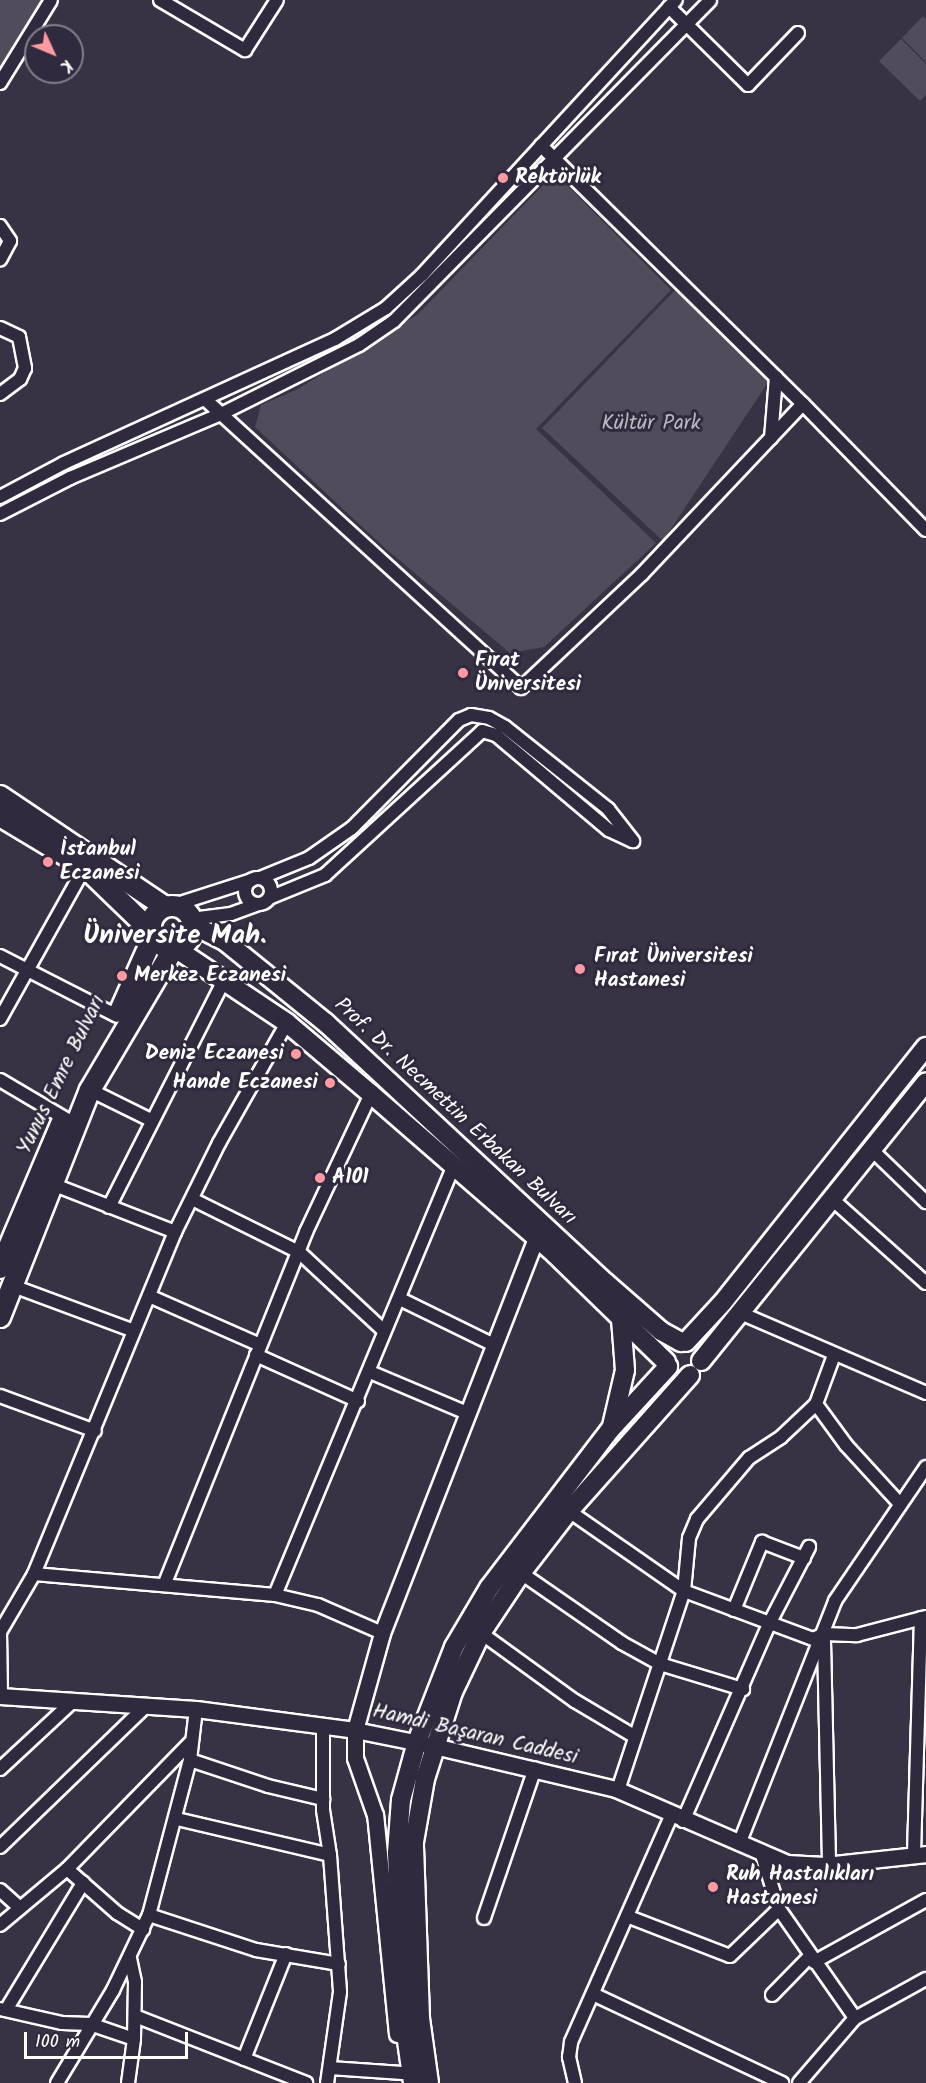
<!DOCTYPE html>
<meta charset="utf-8">
<style>
body{margin:0}
#map{position:relative;width:926px;height:2083px;overflow:hidden;background:#373345;font-family:Kalam,sans-serif}
div>[style]{position:absolute}
.green>*{inset:0;background:#514c5c}
.roads{filter:drop-shadow(2px 0 #fff) drop-shadow(-2px 0 #fff) drop-shadow(0 2px #fff) drop-shadow(0 -2px #fff)}
.minor>*{height:12px;margin:-6px;padding:0 6px;transform-origin:6px;border-radius:6px;background:#2f2a3d}
.minor>.ring{margin:-6px;padding:0;box-sizing:content-box;background:none;border:12px solid #2f2a3d;border-radius:50%}
.tertiary>*{height:15px;margin:-7.5px;padding:0 7.5px;transform-origin:7.5px;border-radius:7.5px;background:#2f2a3d}
.secondary>*{height:18px;margin:-9px;padding:0 9px;transform-origin:9px;border-radius:9px;background:#2f2a3d}
.primary>*{height:20px;margin:-10px;padding:0 10px;transform-origin:10px;border-radius:10px;background:#2f2a3d}
.primary>.ring{margin:-10px;padding:0;box-sizing:content-box;background:none;border:20px solid #2f2a3d;border-radius:50%}
.dots>*{width:16px;height:16px;translate:-50% -50%;box-sizing:border-box;border:3px solid #2f2a3d;border-radius:50%}
span{translate:-50% -50%;white-space:nowrap;text-align:center;line-height:1.15;-webkit-text-stroke:6px #2f2a3d;paint-order:stroke}
.poi-label{font-size:21px;color:#fff;font-weight:700}
.left{translate:0 -50%;text-align:left}
.right{translate:-100% -50%;text-align:right}
.park-label{font-size:21px;color:#b9b7be}
.street-label{font-size:21px;color:#fff}
.district-label{font-size:27px;color:#fff;font-weight:700}
.north{position:absolute;left:24px;top:24px;width:60px;height:60px;box-sizing:border-box;background:#2f2a3d;border:2px solid #827f8b;border-radius:50%;rotate:134deg;font-size:16px;font-weight:700;line-height:24px;text-align:center;color:#fff}
.north::after{content:'';display:block;margin:auto;width:21px;height:27px;background:#ff9aa2;clip-path:polygon(50% 0,100% 100%,50% 72%,0 100%)}
.scale{position:absolute;left:24px;top:2032px;width:164px;height:27px;box-sizing:border-box;border:3px solid #fff;border-top:0;padding-left:8px;font-size:18px;line-height:21px;white-space:nowrap;color:#fff;-webkit-text-stroke:4px #2f2a3d;paint-order:stroke}
</style>
<div id="map">
<div class="green">
<div style="clip-path:polygon(0 0,47px 0,0 72px)"></div>
<div style="clip-path:polygon(923px 16px,926px 19px,926px 62px,902px 38px)"></div>
<div style="clip-path:polygon(901px 39px,926px 64px,926px 95px,920px 101px,879px 61px)"></div>
<div style="clip-path:polygon(555px 173px,671px 290px,536px 429px,656px 543px,544px 647px,510px 653px,386px 549px,255px 427px,261px 405px,298px 389px,418px 314px)"></div>
<div style="clip-path:polygon(680px 285px,773px 375px,663px 541px,542px 428px)"></div>
</div>
<div class="roads">
<div class="minor">
<div style="left:160px;top:0;width:99px;rotate:30.5deg"></div>
<div style="left:245px;top:50px;width:59px;rotate:-57.4deg"></div>
<div style="left:669px;top:7px;width:111px;rotate:44.6deg"></div>
<div style="left:748px;top:85px;width:72px;rotate:-46.1deg"></div>
<div style="left:0;top:83px;width:97px;rotate:-58.4deg"></div>
<div style="left:0;top:226px;width:18px;rotate:56deg"></div>
<div style="left:10px;top:241px;width:21px;rotate:118deg"></div>
<div style="left:0;top:328px;width:21px;rotate:25deg"></div>
<div style="left:19px;top:337px;width:32px;rotate:79deg"></div>
<div style="left:25px;top:368px;width:12px;rotate:114deg"></div>
<div style="left:20px;top:379px;width:25px;rotate:143deg"></div>
<div style="left:207px;top:401px;width:425px;rotate:42.4deg"></div>
<div style="left:521px;top:688px;width:166px;rotate:-43.3deg"></div>
<div style="left:642px;top:574px;width:234px;rotate:-46.6deg"></div>
<div style="left:803px;top:404px;width:368px;rotate:-135.4deg"></div>
<div style="left:803px;top:404px;width:176px;rotate:45.7deg"></div>
<div style="left:771px;top:438px;width:61px;rotate:-85.3deg"></div>
<div style="left:0;top:497px;width:72px;rotate:-28deg"></div>
<div style="left:64px;top:463px;width:298px;rotate:-24.6deg"></div>
<div style="left:335px;top:339px;width:60px;rotate:-31.3deg"></div>
<div style="left:386px;top:308px;width:49px;rotate:-42.5deg"></div>
<div style="left:422px;top:275px;width:374px;rotate:-47.3deg"></div>
<div style="left:0;top:514px;width:79px;rotate:-27.2deg"></div>
<div style="left:70px;top:478px;width:164px;rotate:-23deg"></div>
<div style="left:221px;top:414px;width:154px;rotate:-26.6deg"></div>
<div style="left:359px;top:345px;width:42px;rotate:-34.4deg"></div>
<div style="left:394px;top:321px;width:450px;rotate:-45.4deg"></div>
<div style="left:260px;top:878px;width:53px;rotate:-22.2deg"></div>
<div style="left:309px;top:858px;width:52px;rotate:-34.9deg"></div>
<div style="left:352px;top:828px;width:152px;rotate:-45.3deg"></div>
<div style="left:459px;top:720px;width:13px;rotate:-23deg"></div>
<div style="left:471px;top:715px;width:18px;rotate:9deg"></div>
<div style="left:489px;top:718px;width:18px;rotate:29deg"></div>
<div style="left:505px;top:727px;width:132px;rotate:38.5deg"></div>
<div style="left:608px;top:809px;width:41px;rotate:52deg"></div>
<div class="ring" style="left:245px;top:878px;width:14px;height:14px"></div>
<div style="left:269px;top:898px;width:61px;rotate:-22.3deg"></div>
<div style="left:325px;top:875px;width:213px;rotate:-42.5deg"></div>
<div style="left:482px;top:731px;width:15px;rotate:16deg"></div>
<div style="left:496px;top:735px;width:148px;rotate:40.1deg"></div>
<div style="left:609px;top:830px;width:26px;rotate:25deg"></div>
<div style="left:171px;top:906px;width:85px;rotate:-17.8deg"></div>
<div style="left:191px;top:919px;width:40px;rotate:-7.1deg"></div>
<div style="left:231px;top:914px;width:29px;rotate:-20deg"></div>
<div style="left:0;top:956px;width:131px;rotate:27.1deg"></div>
<div style="left:0;top:1019px;width:174px;rotate:-60.8deg"></div>
<div style="left:0;top:1080px;width:82px;rotate:30.6deg"></div>
<div style="left:90px;top:1090px;width:68px;rotate:26.2deg"></div>
<div style="left:873px;top:1151px;width:74px;rotate:43.9deg"></div>
<div style="left:52px;top:1184px;width:132px;rotate:21.3deg"></div>
<div style="left:192px;top:1199px;width:119px;rotate:26.4deg"></div>
<div style="left:299px;top:1252px;width:116px;rotate:42.9deg"></div>
<div style="left:832px;top:1199px;width:126px;rotate:41.8deg"></div>
<div style="left:109px;top:1207px;width:257px;rotate:-63.1deg"></div>
<div style="left:13px;top:1286px;width:129px;rotate:20.4deg"></div>
<div style="left:149px;top:1296px;width:121px;rotate:23.8deg"></div>
<div style="left:400px;top:1299px;width:105px;rotate:26.1deg"></div>
<div style="left:738px;top:1312px;width:205px;rotate:23.3deg"></div>
<div style="left:256px;top:1355px;width:112px;rotate:24.3deg"></div>
<div style="left:370px;top:1372px;width:105px;rotate:22.9deg"></div>
<div style="left:0;top:1396px;width:101px;rotate:20.2deg"></div>
<div style="left:816px;top:1404px;width:51px;rotate:53.8deg"></div>
<div style="left:846px;top:1445px;width:80px;rotate:47.5deg"></div>
<div style="left:569px;top:1511px;width:140px;rotate:34.8deg"></div>
<div style="left:684px;top:1591px;width:138px;rotate:20.4deg"></div>
<div style="left:813px;top:1639px;width:12px;rotate:-24deg"></div>
<div style="left:824px;top:1634px;width:33px;rotate:2deg"></div>
<div style="left:857px;top:1635px;width:71px;rotate:-14.6deg"></div>
<div style="left:521px;top:1573px;width:123px;rotate:34.7deg"></div>
<div style="left:622px;top:1643px;width:43px;rotate:28.9deg"></div>
<div style="left:660px;top:1664px;width:87px;rotate:16.8deg"></div>
<div style="left:34px;top:1574px;width:242px;rotate:5deg"></div>
<div style="left:275px;top:1595px;width:44px;rotate:13.1deg"></div>
<div style="left:318px;top:1605px;width:70px;rotate:23.6deg"></div>
<div style="left:165px;top:1583px;width:378px;rotate:-68.1deg"></div>
<div style="left:306px;top:1232px;width:153px;rotate:-64.8deg"></div>
<div style="left:275px;top:1595px;width:466px;rotate:-67.4deg"></div>
<div style="left:734px;top:1610px;width:74px;rotate:-67.6deg"></div>
<div style="left:762px;top:1542px;width:45px;rotate:20.9deg"></div>
<div style="left:0;top:1631px;width:65px;rotate:89.1deg"></div>
<div style="left:0;top:1632px;width:67px;rotate:-59.6deg"></div>
<div style="left:34px;top:1574px;width:370px;rotate:-67.6deg"></div>
<div style="left:175px;top:1232px;width:99px;rotate:-63.7deg"></div>
<div style="left:219px;top:1143px;width:138px;rotate:-60.5deg"></div>
<div style="left:481px;top:1633px;width:116px;rotate:35.9deg"></div>
<div style="left:575px;top:1701px;width:69px;rotate:30.7deg"></div>
<div style="left:824px;top:1641px;width:224px;rotate:88.7deg"></div>
<div style="left:323px;top:1726px;width:84px;rotate:90deg"></div>
<div style="left:323px;top:1810px;width:46px;rotate:81.2deg"></div>
<div style="left:330px;top:1855px;width:137px;rotate:85.8deg"></div>
<div style="left:340px;top:1992px;width:92px;rotate:98.1deg"></div>
<div style="left:190px;top:1760px;width:82px;rotate:18.4deg"></div>
<div style="left:268px;top:1786px;width:57px;rotate:13.3deg"></div>
<div style="left:0;top:1769px;width:98px;rotate:-42.9deg"></div>
<div style="left:618px;top:1790px;width:210px;rotate:-71.7deg"></div>
<div style="left:684px;top:1591px;width:53px;rotate:-84.6deg"></div>
<div style="left:689px;top:1538px;width:21px;rotate:-67deg"></div>
<div style="left:697px;top:1519px;width:80px;rotate:-49.6deg"></div>
<div style="left:749px;top:1458px;width:38px;rotate:-33deg"></div>
<div style="left:781px;top:1437px;width:48px;rotate:-43.3deg"></div>
<div style="left:816px;top:1404px;width:52px;rotate:-69.8deg"></div>
<div style="left:177px;top:1819px;width:157px;rotate:13.2deg"></div>
<div style="left:683px;top:1821px;width:215px;rotate:-66.4deg"></div>
<div style="left:769px;top:1624px;width:87px;rotate:-62.5deg"></div>
<div style="left:739px;top:1844px;width:261px;rotate:-68.4deg"></div>
<div style="left:835px;top:1601px;width:162px;rotate:-55.8deg"></div>
<div style="left:0;top:1847px;width:202px;rotate:-44deg"></div>
<div style="left:914px;top:1853px;width:235px;rotate:-88.3deg"></div>
<div style="left:762px;top:1855px;width:57px;rotate:72.5deg"></div>
<div style="left:779px;top:1909px;width:133px;rotate:55.1deg"></div>
<div style="left:855px;top:2018px;width:81px;rotate:-28.8deg"></div>
<div style="left:67px;top:1869px;width:67px;rotate:41.3deg"></div>
<div style="left:117px;top:1913px;width:31px;rotate:32deg"></div>
<div style="left:0;top:1890px;width:27px;rotate:42deg"></div>
<div style="left:149px;top:1915px;width:113px;rotate:18.1deg"></div>
<div style="left:256px;top:1950px;width:84px;rotate:9.6deg"></div>
<div style="left:629px;top:1917px;width:108px;rotate:21.1deg"></div>
<div style="left:730px;top:1956px;width:68px;rotate:-43.8deg"></div>
<div style="left:484px;top:1918px;width:158px;rotate:-71.2deg"></div>
<div style="left:0;top:1925px;width:87px;rotate:-39.9deg"></div>
<div style="left:67px;top:1869px;width:176px;rotate:-45.7deg"></div>
<div style="left:814px;top:1962px;width:128px;rotate:-29deg"></div>
<div style="left:595px;top:1995px;width:207px;rotate:25.2deg"></div>
<div style="left:772px;top:1995px;width:54px;rotate:-45.7deg"></div>
<div style="left:0;top:2009px;width:64px;rotate:12.7deg"></div>
<div style="left:62px;top:2023px;width:28px;rotate:2deg"></div>
<div style="left:90px;top:2024px;width:46px;rotate:18.8deg"></div>
<div style="left:6px;top:2010px;width:149px;rotate:-58.8deg"></div>
<div style="left:135px;top:2016px;width:184px;rotate:21.4deg"></div>
<div style="left:244px;top:2059px;width:113px;rotate:-68.2deg"></div>
<div style="left:330px;top:2068px;width:87px;rotate:3.9deg"></div>
<div style="left:57px;top:2083px;width:109px;rotate:-58.9deg"></div>
<div style="left:113px;top:1990px;width:83px;rotate:-64.4deg"></div>
<div style="left:149px;top:1915px;width:160px;rotate:-75.2deg"></div>
<div style="left:190px;top:1760px;width:51px;rotate:-83.3deg"></div>
<div style="left:128px;top:2083px;width:44px;rotate:-82.2deg"></div>
<div style="left:134px;top:2039px;width:57px;rotate:-89deg"></div>
<div style="left:135px;top:1982px;width:25px;rotate:-102deg"></div>
<div style="left:575px;top:2083px;width:27px;rotate:-103deg"></div>
<div style="left:569px;top:2057px;width:15px;rotate:-82deg"></div>
<div style="left:571px;top:2042px;width:247px;rotate:-66.1deg"></div>
<div style="left:799px;top:2083px;width:86px;rotate:-49.3deg"></div>
</div>
<div class="tertiary">
<div style="left:0;top:1696px;width:196px;rotate:3.8deg"></div>
<div style="left:196px;top:1709px;width:160px;rotate:7.5deg"></div>
<div style="left:355px;top:1730px;width:81px;rotate:11.4deg"></div>
<div style="left:434px;top:1746px;width:187px;rotate:13.3deg"></div>
<div style="left:616px;top:1789px;width:186px;rotate:23.4deg"></div>
<div style="left:787px;top:1863px;width:38px;rotate:3deg"></div>
<div style="left:825px;top:1865px;width:102px;rotate:-6.2deg"></div>
<div style="left:397px;top:2034px;width:220px;rotate:-95.7deg"></div>
<div style="left:375px;top:1815px;width:60px;rotate:-109.3deg"></div>
<div style="left:355px;top:1758px;width:28px;rotate:-90deg"></div>
<div style="left:355px;top:1730px;width:101px;rotate:-74.4deg"></div>
<div style="left:382px;top:1633px;width:425px;rotate:-68.7deg"></div>
</div>
<div class="secondary">
<div style="left:193px;top:925px;width:37px;rotate:27deg"></div>
<div style="left:226px;top:942px;width:129px;rotate:39deg"></div>
<div style="left:326px;top:1023px;width:382px;rotate:42.9deg"></div>
<div style="left:606px;top:1283px;width:73px;rotate:41.1deg"></div>
<div style="left:661px;top:1331px;width:23px;rotate:29deg"></div>
<div style="left:175px;top:948px;width:135px;rotate:33.8deg"></div>
<div style="left:287px;top:1023px;width:110px;rotate:40.2deg"></div>
<div style="left:371px;top:1094px;width:244px;rotate:41deg"></div>
<div style="left:555px;top:1254px;width:155px;rotate:44.2deg"></div>
<div style="left:686px;top:1342px;width:54px;rotate:-47.2deg"></div>
<div style="left:723px;top:1302px;width:326px;rotate:-51.5deg"></div>
<div style="left:701px;top:1361px;width:358px;rotate:-51.1deg"></div>
<div style="left:612px;top:1426px;width:57px;rotate:-76.9deg"></div>
<div style="left:625px;top:1370px;width:51px;rotate:-94.5deg"></div>
<div style="left:413px;top:2083px;width:64px;rotate:-98.1deg"></div>
<div style="left:404px;top:2020px;width:167px;rotate:-92.4deg"></div>
<div style="left:397px;top:1853px;width:53px;rotate:-85.7deg"></div>
<div style="left:401px;top:1800px;width:60px;rotate:-74.6deg"></div>
<div style="left:417px;top:1742px;width:102px;rotate:-68.7deg"></div>
<div style="left:454px;top:1647px;width:69px;rotate:-59.3deg"></div>
<div style="left:489px;top:1588px;width:199px;rotate:-52.6deg"></div>
<div style="left:610px;top:1430px;width:86px;rotate:-47.4deg"></div>
<div style="left:429px;top:2083px;width:66px;rotate:-97.9deg"></div>
<div style="left:420px;top:2018px;width:176px;rotate:-92deg"></div>
<div style="left:414px;top:1842px;width:64px;rotate:-80.1deg"></div>
<div style="left:425px;top:1779px;width:91px;rotate:-72.2deg"></div>
<div style="left:453px;top:1692px;width:65px;rotate:-64.6deg"></div>
<div style="left:481px;top:1633px;width:72px;rotate:-56.3deg"></div>
<div style="left:521px;top:1573px;width:78px;rotate:-52.3deg"></div>
<div style="left:569px;top:1511px;width:182px;rotate:-48.3deg"></div>
</div>
<div class="primary">
<div style="left:0;top:796px;width:199px;rotate:33.9deg"></div>
<div style="left:0;top:816px;width:99px;rotate:31deg"></div>
<div style="left:85px;top:867px;width:91px;rotate:44.1deg"></div>
<div class="ring" style="left:151px;top:906px;width:22px;height:22px"></div>
<div style="left:120px;top:1011px;width:81px;rotate:-66deg"></div>
<div style="left:0;top:1268px;width:159px;rotate:-67deg"></div>
<div style="left:0;top:1317px;width:244px;rotate:-68.4deg"></div>
<div style="left:90px;top:1090px;width:165px;rotate:-59.4deg"></div>
</div>
</div>
<div class="dots">
<div style="left:503px;top:178px;background:#ff9aa2"></div>
<div style="left:463px;top:673px;background:#ff9aa2"></div>
<div style="left:48px;top:862px;background:#ff9aa2"></div>
<div style="left:580px;top:969px;background:#ff9aa2"></div>
<div style="left:122px;top:976px;background:#ff9aa2"></div>
<div style="left:296px;top:1054px;background:#ff9aa2"></div>
<div style="left:330px;top:1083px;background:#ff9aa2"></div>
<div style="left:320px;top:1178px;background:#ff9aa2"></div>
<div style="left:713px;top:1887px;background:#ff9aa2"></div>
</div>
<div class="poi-label">
<span class="left" style="left:515px;top:178px">Rektörlük</span>
<span class="left" style="left:475px;top:673px">Fırat<br>Üniversitesi</span>
<span class="left" style="left:60px;top:862px">İstanbul<br>Eczanesi</span>
<span class="left" style="left:594px;top:969px">Fırat Üniversitesi<br>Hastanesi</span>
<span class="left" style="left:134px;top:976px">Merkez Eczanesi</span>
<span class="right" style="left:284px;top:1054px">Deniz Eczanesi</span>
<span class="right" style="left:318px;top:1083px">Hande Eczanesi</span>
<span class="left" style="left:332px;top:1178px">A101</span>
<span class="left" style="left:726px;top:1887px">Ruh Hastalıkları<br>Hastanesi</span>
</div>
<div class="park-label">
<span style="left:651px;top:424px">Kültür Park</span>
</div>
<div class="street-label">
<span style="left:62px;top:1075px;rotate:-64deg">Yunus Emre Bulvarı</span>
<span style="left:455px;top:1112px;rotate:43deg">Prof. Dr. Necmettin Erbakan Bulvarı</span>
<span style="left:475px;top:1735px;rotate:13deg">Hamdi Başaran Caddesi</span>
</div>
<div class="district-label">
<span style="left:175px;top:936px">Üniversite Mah.</span>
</div>
<div class="north">K</div>
<div class="scale">100 m</div>
</div>
